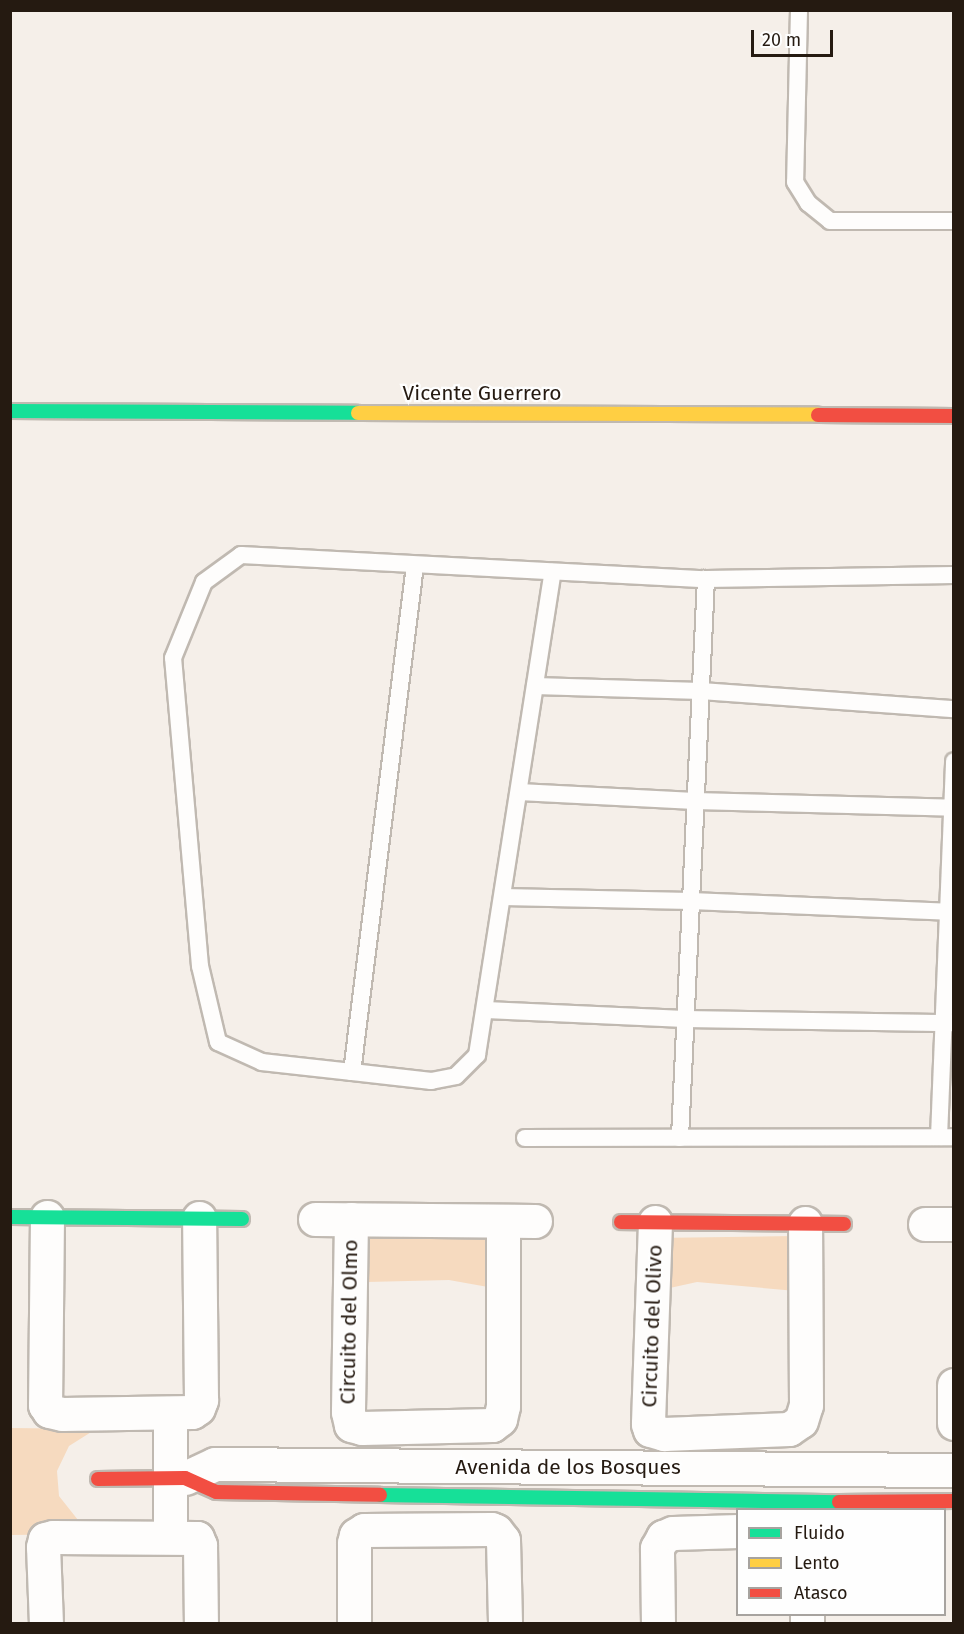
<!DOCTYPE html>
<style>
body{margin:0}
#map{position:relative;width:964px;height:1634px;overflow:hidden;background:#f5efe9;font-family:"Fira Sans",sans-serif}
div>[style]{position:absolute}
.green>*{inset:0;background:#f6dabf}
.roads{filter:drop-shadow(2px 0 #c0b9b1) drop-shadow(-2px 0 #c0b9b1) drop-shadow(0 2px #c0b9b1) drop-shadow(0 -2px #c0b9b1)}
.lane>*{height:16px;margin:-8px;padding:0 8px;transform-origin:8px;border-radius:8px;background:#fefdfc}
.street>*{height:33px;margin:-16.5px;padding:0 16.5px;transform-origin:16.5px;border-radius:16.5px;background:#fefdfc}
.fast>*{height:14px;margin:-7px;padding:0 7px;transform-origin:7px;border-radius:7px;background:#16e098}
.slow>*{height:14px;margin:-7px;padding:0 7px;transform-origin:7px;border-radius:7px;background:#ffcf43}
.jam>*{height:14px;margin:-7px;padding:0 7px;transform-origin:7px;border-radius:7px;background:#f24e42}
span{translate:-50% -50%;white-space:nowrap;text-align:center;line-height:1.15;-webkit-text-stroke:4.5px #fefefe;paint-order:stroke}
.street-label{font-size:21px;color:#251a11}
.frame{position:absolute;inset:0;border:12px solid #251a11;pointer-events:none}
.legend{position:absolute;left:736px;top:1508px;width:210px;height:108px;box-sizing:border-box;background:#fefefe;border:2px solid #a7a39f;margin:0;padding:8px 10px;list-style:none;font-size:18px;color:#251a11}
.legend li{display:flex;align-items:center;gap:12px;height:30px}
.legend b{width:30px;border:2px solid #a7a39f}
.scale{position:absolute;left:751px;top:30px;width:82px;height:27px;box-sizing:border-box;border:3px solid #251a11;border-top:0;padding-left:8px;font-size:18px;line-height:21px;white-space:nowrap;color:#251a11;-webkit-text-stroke:4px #fefefe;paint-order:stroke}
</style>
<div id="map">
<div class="green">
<div style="clip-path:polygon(368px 1235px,490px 1235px,488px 1287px,449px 1280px,367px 1282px)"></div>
<div style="clip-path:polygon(794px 1236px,796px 1291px,697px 1282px,656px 1291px,655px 1238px)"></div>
<div style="clip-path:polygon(11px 1428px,96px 1429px,69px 1446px,57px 1471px,59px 1496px,78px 1520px,98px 1528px,97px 1534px,11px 1535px)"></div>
</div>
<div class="roads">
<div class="lane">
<div style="left:799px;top:10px;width:172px;rotate:91.3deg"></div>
<div style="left:795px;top:182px;width:25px;rotate:58deg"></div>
<div style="left:808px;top:203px;width:28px;rotate:39deg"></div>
<div style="left:830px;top:221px;width:124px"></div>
<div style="left:415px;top:565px;width:511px;rotate:97.08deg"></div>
<div style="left:352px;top:1072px;width:91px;rotate:-173.7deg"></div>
<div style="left:262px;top:1062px;width:48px;rotate:-155.6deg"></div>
<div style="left:218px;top:1042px;width:78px;rotate:-103.3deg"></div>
<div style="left:200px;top:966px;width:309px;rotate:-95deg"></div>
<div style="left:173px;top:658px;width:82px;rotate:-67.8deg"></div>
<div style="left:204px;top:582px;width:46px;rotate:-36.1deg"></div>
<div style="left:241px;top:555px;width:466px;rotate:3deg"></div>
<div style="left:706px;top:579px;width:248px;rotate:-0.9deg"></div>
<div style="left:535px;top:686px;width:166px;rotate:1.7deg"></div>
<div style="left:701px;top:691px;width:254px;rotate:4.1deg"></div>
<div style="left:519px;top:792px;width:176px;rotate:2.9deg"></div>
<div style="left:695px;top:801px;width:259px;rotate:1.5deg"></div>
<div style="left:503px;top:897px;width:188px;rotate:1.2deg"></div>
<div style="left:691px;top:901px;width:263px;rotate:2.4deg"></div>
<div style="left:486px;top:1010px;width:199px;rotate:2.6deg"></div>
<div style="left:685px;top:1019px;width:269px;rotate:0.9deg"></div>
<div style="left:352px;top:1072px;width:80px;rotate:6.5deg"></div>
<div style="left:431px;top:1081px;width:25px;rotate:-11deg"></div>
<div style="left:456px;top:1076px;width:30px;rotate:-45deg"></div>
<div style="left:477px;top:1055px;width:489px;rotate:-81.1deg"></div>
<div style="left:939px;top:1137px;width:376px;rotate:-87.7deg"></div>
<div style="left:525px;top:1138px;width:429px;rotate:-0.1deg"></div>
<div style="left:680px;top:1138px;width:560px;rotate:-87.34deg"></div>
</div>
<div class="street">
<div style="left:47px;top:1217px;width:188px;rotate:90.6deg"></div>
<div style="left:45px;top:1405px;width:7px;rotate:56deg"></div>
<div style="left:49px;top:1411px;width:13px;rotate:13deg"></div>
<div style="left:62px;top:1414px;width:130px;rotate:-0.9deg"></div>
<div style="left:192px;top:1412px;width:7px;rotate:-34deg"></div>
<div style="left:198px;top:1408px;width:9px;rotate:-69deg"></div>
<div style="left:201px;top:1400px;width:182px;rotate:-90.6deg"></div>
<div style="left:315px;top:1219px;width:220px;rotate:0.5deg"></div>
<div style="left:351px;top:1219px;width:193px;rotate:90.9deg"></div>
<div style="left:348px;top:1412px;width:13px;rotate:77deg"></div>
<div style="left:351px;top:1425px;width:11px;rotate:15deg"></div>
<div style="left:362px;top:1428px;width:130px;rotate:-1.3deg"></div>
<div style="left:492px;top:1425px;width:10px;rotate:-37deg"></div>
<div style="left:500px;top:1419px;width:13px;rotate:-77deg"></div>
<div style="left:503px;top:1406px;width:185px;rotate:-90deg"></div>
<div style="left:655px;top:1222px;width:202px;rotate:92deg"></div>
<div style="left:648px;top:1424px;width:6px;rotate:72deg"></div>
<div style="left:650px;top:1430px;width:15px;rotate:16deg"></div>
<div style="left:664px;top:1434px;width:125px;rotate:-2.3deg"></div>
<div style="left:789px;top:1429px;width:14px;rotate:-34deg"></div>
<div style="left:801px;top:1421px;width:17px;rotate:-73deg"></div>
<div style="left:806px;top:1405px;width:182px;rotate:-90.3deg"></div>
<div style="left:925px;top:1224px;width:29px"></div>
<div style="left:954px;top:1385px;width:38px;rotate:90deg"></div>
<div style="left:185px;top:1478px;width:33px;rotate:-25deg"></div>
<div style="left:215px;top:1464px;width:739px;rotate:0.47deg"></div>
<div style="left:170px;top:1537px;width:124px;rotate:-90deg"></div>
<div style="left:46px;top:1624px;width:77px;rotate:-92.2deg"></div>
<div style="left:43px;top:1547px;width:8px;rotate:-76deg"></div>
<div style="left:45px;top:1539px;width:8px;rotate:-14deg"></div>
<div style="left:53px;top:1537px;width:144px;rotate:0.4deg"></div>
<div style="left:197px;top:1538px;width:8px;rotate:67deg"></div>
<div style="left:200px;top:1545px;width:79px;rotate:89.3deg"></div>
<div style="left:354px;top:1624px;width:81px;rotate:-90deg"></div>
<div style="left:354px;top:1543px;width:8px;rotate:-76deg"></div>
<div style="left:356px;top:1535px;width:9px;rotate:-32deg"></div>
<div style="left:364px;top:1530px;width:127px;rotate:-0.5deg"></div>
<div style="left:491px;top:1529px;width:5px;rotate:22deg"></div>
<div style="left:496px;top:1531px;width:11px;rotate:52deg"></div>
<div style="left:503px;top:1540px;width:84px;rotate:88.6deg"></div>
<div style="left:658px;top:1624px;width:76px;rotate:-90.8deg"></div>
<div style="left:657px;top:1548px;width:13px;rotate:-61deg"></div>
<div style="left:663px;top:1537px;width:11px;rotate:-22deg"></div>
<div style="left:673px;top:1533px;width:65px;rotate:-1.8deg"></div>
<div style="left:807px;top:1624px;width:10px;rotate:-90deg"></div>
</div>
<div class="fast">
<div style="left:10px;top:411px;width:348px;rotate:0.3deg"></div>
<div style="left:12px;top:1217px;width:230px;rotate:0.5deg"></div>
<div style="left:380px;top:1495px;width:459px;rotate:0.9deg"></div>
</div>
<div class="slow">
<div style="left:358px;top:413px;width:460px;rotate:0.2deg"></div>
</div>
<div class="jam">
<div style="left:818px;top:415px;width:136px;rotate:0.4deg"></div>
<div style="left:621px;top:1222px;width:223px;rotate:0.5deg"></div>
<div style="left:98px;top:1479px;width:87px;rotate:-0.7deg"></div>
<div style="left:185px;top:1478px;width:34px;rotate:24deg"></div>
<div style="left:216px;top:1492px;width:164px;rotate:1deg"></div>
<div style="left:839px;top:1502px;width:115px;rotate:-0.5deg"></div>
</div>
</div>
<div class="street-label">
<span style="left:482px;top:393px">Vicente Guerrero</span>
<span style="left:349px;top:1322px;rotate:-89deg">Circuito del Olmo</span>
<span style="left:652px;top:1326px;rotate:-88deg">Circuito del Olivo</span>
<span style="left:568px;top:1467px">Avenida de los Bosques</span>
</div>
<div class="frame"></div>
<ul class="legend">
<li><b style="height:8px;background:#16e098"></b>Fluido</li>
<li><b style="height:8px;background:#ffcf43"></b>Lento</li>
<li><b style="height:8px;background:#f24e42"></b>Atasco</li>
</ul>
<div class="scale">20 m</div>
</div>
